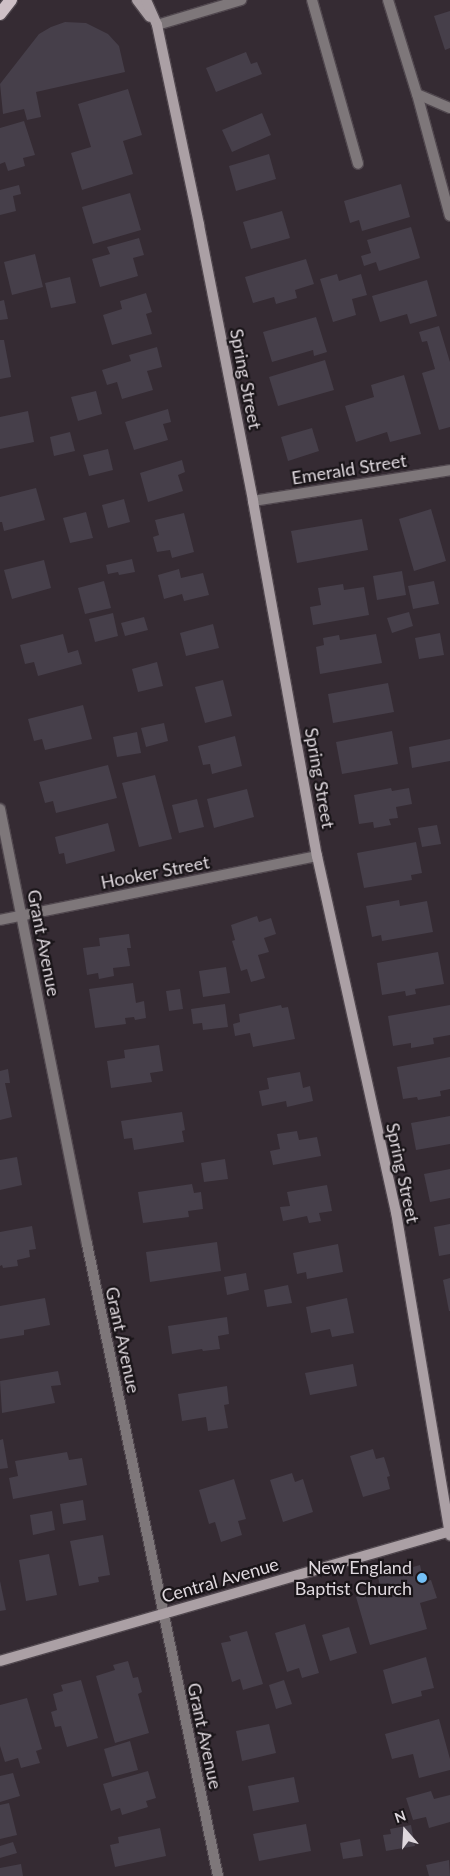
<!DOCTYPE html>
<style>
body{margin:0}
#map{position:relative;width:450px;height:1876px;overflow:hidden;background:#352b33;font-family:Lato,sans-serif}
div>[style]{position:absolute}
.building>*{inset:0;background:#463f4a}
.roads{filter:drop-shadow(1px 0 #50474e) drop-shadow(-1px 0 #50474e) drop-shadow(0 1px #50474e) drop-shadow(0 -1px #50474e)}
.lane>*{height:10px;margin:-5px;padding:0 5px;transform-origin:5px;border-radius:5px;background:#7e777a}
.street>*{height:10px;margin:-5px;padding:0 5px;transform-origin:5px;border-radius:5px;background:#7e777a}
.secondary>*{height:10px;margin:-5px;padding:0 5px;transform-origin:5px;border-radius:5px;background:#aba0a5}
.primary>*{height:12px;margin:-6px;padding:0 6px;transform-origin:6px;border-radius:6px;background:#cec0c6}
.dots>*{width:14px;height:14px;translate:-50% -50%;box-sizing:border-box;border:2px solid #1a1519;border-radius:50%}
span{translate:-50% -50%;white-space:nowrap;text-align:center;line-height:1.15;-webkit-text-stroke:4.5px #1a1519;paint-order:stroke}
.street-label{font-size:18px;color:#dfd8de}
.poi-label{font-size:18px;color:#dfd8de}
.right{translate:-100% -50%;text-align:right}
.north{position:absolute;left:380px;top:1806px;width:50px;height:50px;-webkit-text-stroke:4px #1a1519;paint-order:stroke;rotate:341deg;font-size:14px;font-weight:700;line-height:20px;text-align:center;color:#dfd8de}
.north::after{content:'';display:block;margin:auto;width:18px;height:22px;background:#dfd8de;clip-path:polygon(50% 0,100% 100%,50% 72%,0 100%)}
</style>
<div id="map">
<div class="building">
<div style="clip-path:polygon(450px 11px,450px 48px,445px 50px,434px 16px)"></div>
<div style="clip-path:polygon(65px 22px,86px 23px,108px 34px,119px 46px,125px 72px,36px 92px,41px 117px,27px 120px,24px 109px,3px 114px,0 84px,39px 34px,51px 27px)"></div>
<div style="clip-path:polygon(246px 52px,251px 64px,257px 62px,262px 74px,216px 92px,206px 68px)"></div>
<div style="clip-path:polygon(128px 89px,142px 135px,123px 141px,133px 174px,82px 190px,71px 153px,91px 147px,78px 104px)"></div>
<div style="clip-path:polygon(262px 113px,271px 135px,232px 152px,222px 130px)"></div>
<div style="clip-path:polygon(24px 121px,35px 155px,23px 158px,25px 166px,8px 171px,5px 162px,0 164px,0 128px)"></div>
<div style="clip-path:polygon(269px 154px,276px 179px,236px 191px,229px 166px)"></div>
<div style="clip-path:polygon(401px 184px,410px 217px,362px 231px,359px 220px,350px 223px,344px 201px)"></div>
<div style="clip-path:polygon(19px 185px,21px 194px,13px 196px,16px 211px,0 215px,0 190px)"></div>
<div style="clip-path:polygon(130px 193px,141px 230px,93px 244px,82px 207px)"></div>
<div style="clip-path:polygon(282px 211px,290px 238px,251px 249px,243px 222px)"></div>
<div style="clip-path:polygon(411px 227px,420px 258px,379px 271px,376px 262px,364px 266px,361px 256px,371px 253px,367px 240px)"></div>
<div style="clip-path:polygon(139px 238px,144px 255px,133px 258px,138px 276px,100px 287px,92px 259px,110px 254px,107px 247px)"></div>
<div style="clip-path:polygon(35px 254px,43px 287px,12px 295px,4px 262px)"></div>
<div style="clip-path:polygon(306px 259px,314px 284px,295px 290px,297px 298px,276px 304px,274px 297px,253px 303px,245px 277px)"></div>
<div style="clip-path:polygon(337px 274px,339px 281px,361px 274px,367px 295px,352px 299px,356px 315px,333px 322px,320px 279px)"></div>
<div style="clip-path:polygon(70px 277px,76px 303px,51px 308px,45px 283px)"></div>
<div style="clip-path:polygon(427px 280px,437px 316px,410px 324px,407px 314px,380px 322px,372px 296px)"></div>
<div style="clip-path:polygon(146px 293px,152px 312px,146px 314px,152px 334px,112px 345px,103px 315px,122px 309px,120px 301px)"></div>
<div style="clip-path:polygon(4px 300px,8px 319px,0 320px,0 301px)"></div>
<div style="clip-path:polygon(316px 317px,327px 352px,314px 356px,313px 350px,272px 362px,263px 332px)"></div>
<div style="clip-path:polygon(439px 326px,450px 362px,450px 427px,439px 430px,422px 373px,435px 369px,427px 341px,422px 342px,419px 332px)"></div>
<div style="clip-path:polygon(0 340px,4px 340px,11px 377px,0 379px)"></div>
<div style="clip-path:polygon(157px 347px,162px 367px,147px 371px,153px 390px,122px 399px,117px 382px,107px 385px,102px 370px,131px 361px,129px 355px)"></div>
<div style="clip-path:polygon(325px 360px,334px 390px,278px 406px,269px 377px)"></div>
<div style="clip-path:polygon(404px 375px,421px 434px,390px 442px,387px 432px,356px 442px,345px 406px,374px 397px,371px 385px)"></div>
<div style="clip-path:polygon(96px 391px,102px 414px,78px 421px,71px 397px)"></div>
<div style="clip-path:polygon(168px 409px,171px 422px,163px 424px,168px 440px,134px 450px,125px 422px)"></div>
<div style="clip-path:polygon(28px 411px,34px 442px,0 449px,0 417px)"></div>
<div style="clip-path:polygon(312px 428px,319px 451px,288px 461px,281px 437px)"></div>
<div style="clip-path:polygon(70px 432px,75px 451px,54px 456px,50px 437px)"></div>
<div style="clip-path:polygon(108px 449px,113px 470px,89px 476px,83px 455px)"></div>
<div style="clip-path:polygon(182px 460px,185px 472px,178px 475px,183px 491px,148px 502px,140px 473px)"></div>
<div style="clip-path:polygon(36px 488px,45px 520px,4px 531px,2px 522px,0 522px,0 497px)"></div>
<div style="clip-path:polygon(124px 499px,130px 522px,108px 528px,102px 505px)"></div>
<div style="clip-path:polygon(431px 509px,446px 561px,414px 571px,399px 519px)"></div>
<div style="clip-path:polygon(86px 512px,93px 538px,70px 543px,63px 518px)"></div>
<div style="clip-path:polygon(184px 513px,194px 552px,172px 558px,170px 550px,157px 552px,153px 537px,159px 535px,155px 520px)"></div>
<div style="clip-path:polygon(362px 519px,368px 550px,297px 563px,291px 531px)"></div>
<div style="clip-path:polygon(132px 559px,135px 572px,119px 575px,118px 572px,108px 574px,106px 565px)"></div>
<div style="clip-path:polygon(44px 560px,51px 588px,12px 599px,4px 570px)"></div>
<div style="clip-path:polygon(179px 569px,181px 578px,203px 573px,209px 595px,184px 601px,182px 594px,164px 599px,158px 575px)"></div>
<div style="clip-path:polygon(402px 571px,406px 595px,377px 600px,373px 576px)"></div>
<div style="clip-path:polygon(104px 581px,111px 608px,85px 614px,78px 588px)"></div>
<div style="clip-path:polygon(434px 581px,439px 604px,413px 609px,408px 586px)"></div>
<div style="clip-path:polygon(343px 584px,344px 590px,364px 587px,369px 615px,313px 625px,310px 607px,321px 605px,318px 588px)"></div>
<div style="clip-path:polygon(409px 612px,413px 626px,392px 633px,387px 618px)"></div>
<div style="clip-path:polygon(113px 613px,118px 636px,95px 642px,89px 619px)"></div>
<div style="clip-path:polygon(144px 617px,148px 630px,125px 636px,121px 623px)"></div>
<div style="clip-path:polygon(213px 624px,219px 648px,186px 656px,180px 633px)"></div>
<div style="clip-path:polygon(440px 633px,444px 655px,419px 659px,415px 638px)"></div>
<div style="clip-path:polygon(63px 634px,68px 653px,78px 650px,82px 664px,38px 676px,34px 662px,25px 664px,20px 645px)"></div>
<div style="clip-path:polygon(376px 634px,382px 663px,320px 674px,316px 647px,324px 645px,323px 638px,339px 635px,340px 640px)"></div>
<div style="clip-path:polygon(157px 662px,163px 686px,138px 692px,132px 669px)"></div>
<div style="clip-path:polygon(223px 680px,232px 716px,205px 723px,195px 687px)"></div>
<div style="clip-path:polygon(388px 683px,394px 712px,333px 723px,328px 694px)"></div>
<div style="clip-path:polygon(83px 705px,92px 739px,45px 750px,42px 739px,34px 741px,28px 719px)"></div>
<div style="clip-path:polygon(164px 723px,168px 741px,146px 747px,141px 728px)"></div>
<div style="clip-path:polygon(392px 731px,398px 764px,342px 774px,336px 742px)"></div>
<div style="clip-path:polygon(137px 732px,141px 753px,117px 757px,113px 737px)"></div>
<div style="clip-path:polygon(235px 736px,242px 766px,212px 774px,210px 764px,203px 765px,198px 746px)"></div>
<div style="clip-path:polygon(450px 739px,450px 761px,412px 768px,409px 747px)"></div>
<div style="clip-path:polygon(108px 765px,117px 798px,56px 813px,53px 801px,45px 803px,39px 782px)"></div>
<div style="clip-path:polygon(155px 775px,172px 839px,139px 847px,122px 783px)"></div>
<div style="clip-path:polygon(391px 788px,392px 791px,409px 788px,412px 804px,396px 807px,398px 818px,389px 819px,391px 825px,374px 828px,373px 822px,359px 824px,354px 795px)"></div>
<div style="clip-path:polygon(247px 789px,254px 817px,214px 828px,207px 799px)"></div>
<div style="clip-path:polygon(197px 799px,204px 827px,179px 833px,172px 805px)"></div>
<div style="clip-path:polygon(108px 823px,115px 851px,66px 864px,64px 853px,59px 854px,55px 837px)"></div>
<div style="clip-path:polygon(437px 825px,441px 844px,422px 847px,418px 828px)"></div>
<div style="clip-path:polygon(416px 842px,422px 873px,411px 875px,412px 880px,364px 888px,357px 853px)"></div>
<div style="clip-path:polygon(399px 900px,400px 906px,427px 901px,433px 932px,382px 941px,381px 935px,372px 937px,366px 906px)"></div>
<div style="clip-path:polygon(257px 916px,259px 922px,271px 918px,276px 934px,264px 938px,269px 952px,258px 955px,265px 978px,251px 982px,247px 969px,241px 971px,232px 941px,235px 940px,231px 925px)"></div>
<div style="clip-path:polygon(129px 934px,131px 948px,127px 948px,130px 966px,113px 968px,114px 976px,99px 979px,98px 973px,87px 975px,83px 948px,100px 946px,99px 938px)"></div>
<div style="clip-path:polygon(438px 952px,444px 984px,415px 989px,416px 994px,406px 996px,405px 991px,382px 995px,377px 963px)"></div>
<div style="clip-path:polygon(226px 967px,230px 993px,203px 997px,199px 971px)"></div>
<div style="clip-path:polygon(133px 983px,136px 1003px,144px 1001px,146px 1018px,135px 1020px,134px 1017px,125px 1018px,126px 1024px,95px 1028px,89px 989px)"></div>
<div style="clip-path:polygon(180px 989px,183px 1009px,169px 1011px,166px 991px)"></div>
<div style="clip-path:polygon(225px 1004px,228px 1027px,203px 1030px,202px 1023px,193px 1024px,191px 1009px)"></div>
<div style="clip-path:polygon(281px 1005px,282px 1008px,288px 1007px,295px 1039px,253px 1047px,250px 1033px,235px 1036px,233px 1024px,240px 1022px,239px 1014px)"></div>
<div style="clip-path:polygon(450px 1005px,450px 1035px,433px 1038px,434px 1044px,411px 1048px,411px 1043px,393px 1046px,388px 1016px)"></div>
<div style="clip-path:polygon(159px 1045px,163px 1071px,150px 1073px,152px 1082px,111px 1088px,107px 1061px,125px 1058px,124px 1050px)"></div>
<div style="clip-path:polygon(450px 1057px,450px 1089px,440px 1091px,441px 1096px,418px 1100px,417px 1097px,403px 1099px,397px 1067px)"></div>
<div style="clip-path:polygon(8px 1069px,10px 1083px,5px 1083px,12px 1117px,0 1120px,0 1071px)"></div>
<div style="clip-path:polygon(300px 1072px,303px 1088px,310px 1086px,313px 1101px,287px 1107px,286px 1101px,262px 1106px,259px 1091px,269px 1089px,267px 1078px)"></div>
<div style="clip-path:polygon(182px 1112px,185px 1130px,182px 1131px,184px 1142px,134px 1150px,132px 1138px,124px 1139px,121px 1121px)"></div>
<div style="clip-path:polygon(450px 1116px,450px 1144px,416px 1150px,411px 1123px)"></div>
<div style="clip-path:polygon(297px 1131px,299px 1140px,317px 1137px,321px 1156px,273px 1165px,270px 1151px,280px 1149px,277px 1134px)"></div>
<div style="clip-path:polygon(17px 1157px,22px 1185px,0 1190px,0 1160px)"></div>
<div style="clip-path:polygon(225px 1159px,228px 1179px,204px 1182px,201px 1163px)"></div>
<div style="clip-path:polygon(450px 1169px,450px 1198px,430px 1202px,424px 1174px)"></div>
<div style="clip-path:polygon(192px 1184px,194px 1193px,201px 1192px,203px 1209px,188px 1211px,189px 1217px,143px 1223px,138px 1192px)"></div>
<div style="clip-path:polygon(327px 1185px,332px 1211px,319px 1213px,321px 1221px,309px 1223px,307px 1216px,283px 1221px,280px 1207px,290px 1206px,287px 1192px)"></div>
<div style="clip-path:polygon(450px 1224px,450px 1254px,439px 1256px,434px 1227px)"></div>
<div style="clip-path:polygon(32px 1226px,36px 1249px,29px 1250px,30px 1257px,17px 1260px,18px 1266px,3px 1268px,2px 1265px,0 1266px,0 1232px)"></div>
<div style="clip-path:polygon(217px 1242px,221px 1271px,150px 1282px,146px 1252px)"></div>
<div style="clip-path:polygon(338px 1244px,343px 1272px,307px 1279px,306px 1272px,297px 1274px,293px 1253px)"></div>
<div style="clip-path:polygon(246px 1273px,249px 1290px,227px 1295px,224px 1277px)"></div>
<div style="clip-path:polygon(450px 1278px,450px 1311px,449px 1311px,443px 1280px)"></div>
<div style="clip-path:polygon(288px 1285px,292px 1303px,267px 1307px,264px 1290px)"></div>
<div style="clip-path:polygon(45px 1298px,50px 1325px,24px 1330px,24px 1335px,0 1339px,0 1306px)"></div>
<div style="clip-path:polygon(347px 1298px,354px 1333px,332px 1337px,330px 1329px,311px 1333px,306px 1307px)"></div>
<div style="clip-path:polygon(227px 1317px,229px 1334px,218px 1336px,220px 1349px,203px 1351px,202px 1349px,172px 1354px,168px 1326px)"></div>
<div style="clip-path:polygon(353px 1364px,357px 1386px,310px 1395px,305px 1373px)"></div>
<div style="clip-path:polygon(58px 1371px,61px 1385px,51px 1386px,55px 1403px,2px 1413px,0 1381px)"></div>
<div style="clip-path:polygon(227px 1386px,229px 1404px,224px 1405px,228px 1428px,208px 1431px,206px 1417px,182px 1421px,178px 1394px)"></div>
<div style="clip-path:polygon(3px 1439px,8px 1468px,0 1469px,0 1440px)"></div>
<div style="clip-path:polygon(373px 1449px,376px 1459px,384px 1457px,390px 1476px,387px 1477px,390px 1489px,363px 1497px,350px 1456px)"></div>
<div style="clip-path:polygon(67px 1452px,69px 1460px,82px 1458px,87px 1485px,13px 1499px,9px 1478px,18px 1476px,15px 1461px)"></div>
<div style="clip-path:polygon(292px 1473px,295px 1482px,303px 1479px,313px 1512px,283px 1522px,270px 1480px)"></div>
<div style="clip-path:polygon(234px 1479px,246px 1519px,238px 1521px,242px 1535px,221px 1542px,215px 1522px,209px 1524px,199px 1490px)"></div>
<div style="clip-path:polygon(83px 1500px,86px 1520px,63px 1524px,60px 1504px)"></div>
<div style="clip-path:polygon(52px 1511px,55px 1530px,33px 1535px,30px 1515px)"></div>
<div style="clip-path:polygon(103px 1535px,110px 1575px,98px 1577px,99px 1582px,79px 1586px,70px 1541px)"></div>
<div style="clip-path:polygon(49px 1554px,57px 1595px,26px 1601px,19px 1560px)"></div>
<div style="clip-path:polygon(420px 1565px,424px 1582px,431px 1580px,437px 1598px,420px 1603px,427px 1629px,370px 1645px,356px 1597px,381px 1590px,378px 1577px)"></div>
<div style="clip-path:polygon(0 1581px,6px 1610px,0 1611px)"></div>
<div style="clip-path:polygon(305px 1624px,319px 1673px,302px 1678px,299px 1668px,287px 1672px,275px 1633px)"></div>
<div style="clip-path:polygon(349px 1627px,357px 1653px,330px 1661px,322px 1635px)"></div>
<div style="clip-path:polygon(247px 1631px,263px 1684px,243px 1690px,240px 1679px,232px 1682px,221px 1643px,231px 1641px,229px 1636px)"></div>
<div style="clip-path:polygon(426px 1657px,434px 1688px,421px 1691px,422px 1696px,392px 1704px,383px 1670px)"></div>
<div style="clip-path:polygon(128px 1661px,133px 1678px,138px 1677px,142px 1692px,138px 1694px,149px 1733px,115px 1743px,96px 1676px,115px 1670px,113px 1665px)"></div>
<div style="clip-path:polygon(81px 1680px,98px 1738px,67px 1747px,61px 1726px,55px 1727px,51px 1712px,57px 1710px,53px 1694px,63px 1691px,61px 1685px)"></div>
<div style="clip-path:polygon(284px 1680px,292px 1704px,276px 1709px,269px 1685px)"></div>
<div style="clip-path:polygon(27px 1698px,42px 1749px,36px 1751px,40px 1763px,21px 1768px,18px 1758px,5px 1762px,0 1746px,0 1705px)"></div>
<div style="clip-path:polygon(439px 1719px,450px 1759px,450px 1770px,419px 1778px,413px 1754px,392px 1759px,385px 1734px)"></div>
<div style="clip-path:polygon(269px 1724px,276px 1753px,242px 1761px,236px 1731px)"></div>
<div style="clip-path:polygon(130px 1741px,138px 1770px,112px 1777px,104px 1749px)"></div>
<div style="clip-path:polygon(148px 1771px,156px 1798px,146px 1801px,148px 1807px,122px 1815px,120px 1808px,111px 1811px,103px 1784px)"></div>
<div style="clip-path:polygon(13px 1773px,20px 1796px,0 1802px,0 1776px)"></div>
<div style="clip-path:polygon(294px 1777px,299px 1802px,253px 1811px,248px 1786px)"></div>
<div style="clip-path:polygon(431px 1791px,434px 1799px,450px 1795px,450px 1822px,429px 1828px,426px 1817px,413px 1820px,406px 1798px)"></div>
<div style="clip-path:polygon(9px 1803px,17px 1835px,0 1839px,0 1805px)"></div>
<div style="clip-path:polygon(306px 1824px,311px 1851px,259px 1861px,253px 1834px)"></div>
<div style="clip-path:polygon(411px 1825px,415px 1846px,386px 1851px,383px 1835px,391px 1834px,390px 1829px)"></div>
<div style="clip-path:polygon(160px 1828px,166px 1856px,115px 1867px,110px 1845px,119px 1843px,118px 1837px)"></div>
<div style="clip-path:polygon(360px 1839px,363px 1856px,343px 1859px,340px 1843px)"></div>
<div style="clip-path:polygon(13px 1842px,17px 1853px,0 1858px,0 1846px)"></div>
<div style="clip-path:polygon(449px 1860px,450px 1876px,429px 1876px,426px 1865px)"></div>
<div style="clip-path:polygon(21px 1864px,23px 1876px,0 1876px,0 1868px)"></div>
</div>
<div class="roads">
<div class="lane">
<div style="left:312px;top:0;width:170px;rotate:74.3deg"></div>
</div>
<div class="street">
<div style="left:388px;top:0;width:98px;rotate:72.9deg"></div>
<div style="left:417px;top:94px;width:126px;rotate:74.9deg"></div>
<div style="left:157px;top:25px;width:88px;rotate:-16.6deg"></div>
<div style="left:417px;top:94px;width:36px;rotate:23deg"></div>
<div style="left:253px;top:501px;width:199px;rotate:-8.9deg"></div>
<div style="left:0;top:809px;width:444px;rotate:78.7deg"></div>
<div style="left:87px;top:1244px;width:645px;rotate:78.29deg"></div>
<div style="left:0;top:920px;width:323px;rotate:-11.4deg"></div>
</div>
<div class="secondary">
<div style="left:137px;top:0;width:21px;rotate:53deg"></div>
<div style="left:146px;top:0;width:27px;rotate:66deg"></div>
<div style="left:157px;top:25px;width:204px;rotate:78.1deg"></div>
<div style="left:199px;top:225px;width:281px;rotate:78.9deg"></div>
<div style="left:253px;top:501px;width:361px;rotate:79.8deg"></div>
<div style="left:317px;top:856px;width:365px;rotate:77.5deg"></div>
<div style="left:396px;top:1212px;width:328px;rotate:80.5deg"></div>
<div style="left:0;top:1661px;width:468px;rotate:-16.1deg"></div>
</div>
<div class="primary">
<div style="left:0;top:14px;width:18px;rotate:-52deg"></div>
</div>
</div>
<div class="dots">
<div style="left:422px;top:1578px;background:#74c0f6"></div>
</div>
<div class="street-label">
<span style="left:246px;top:379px;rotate:79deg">Spring Street</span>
<span style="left:349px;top:469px;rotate:-9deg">Emerald Street</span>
<span style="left:320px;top:778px;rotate:80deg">Spring Street</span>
<span style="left:155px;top:872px;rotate:-11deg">Hooker Street</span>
<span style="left:44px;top:943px;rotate:79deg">Grant Avenue</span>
<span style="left:403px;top:1173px;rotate:78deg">Spring Street</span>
<span style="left:123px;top:1340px;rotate:78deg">Grant Avenue</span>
<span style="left:220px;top:1580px;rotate:-16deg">Central Avenue</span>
<span style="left:205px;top:1736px;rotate:78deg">Grant Avenue</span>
</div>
<div class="poi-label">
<span class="right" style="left:412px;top:1578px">New England<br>Baptist Church</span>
</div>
<div class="north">N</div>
</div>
